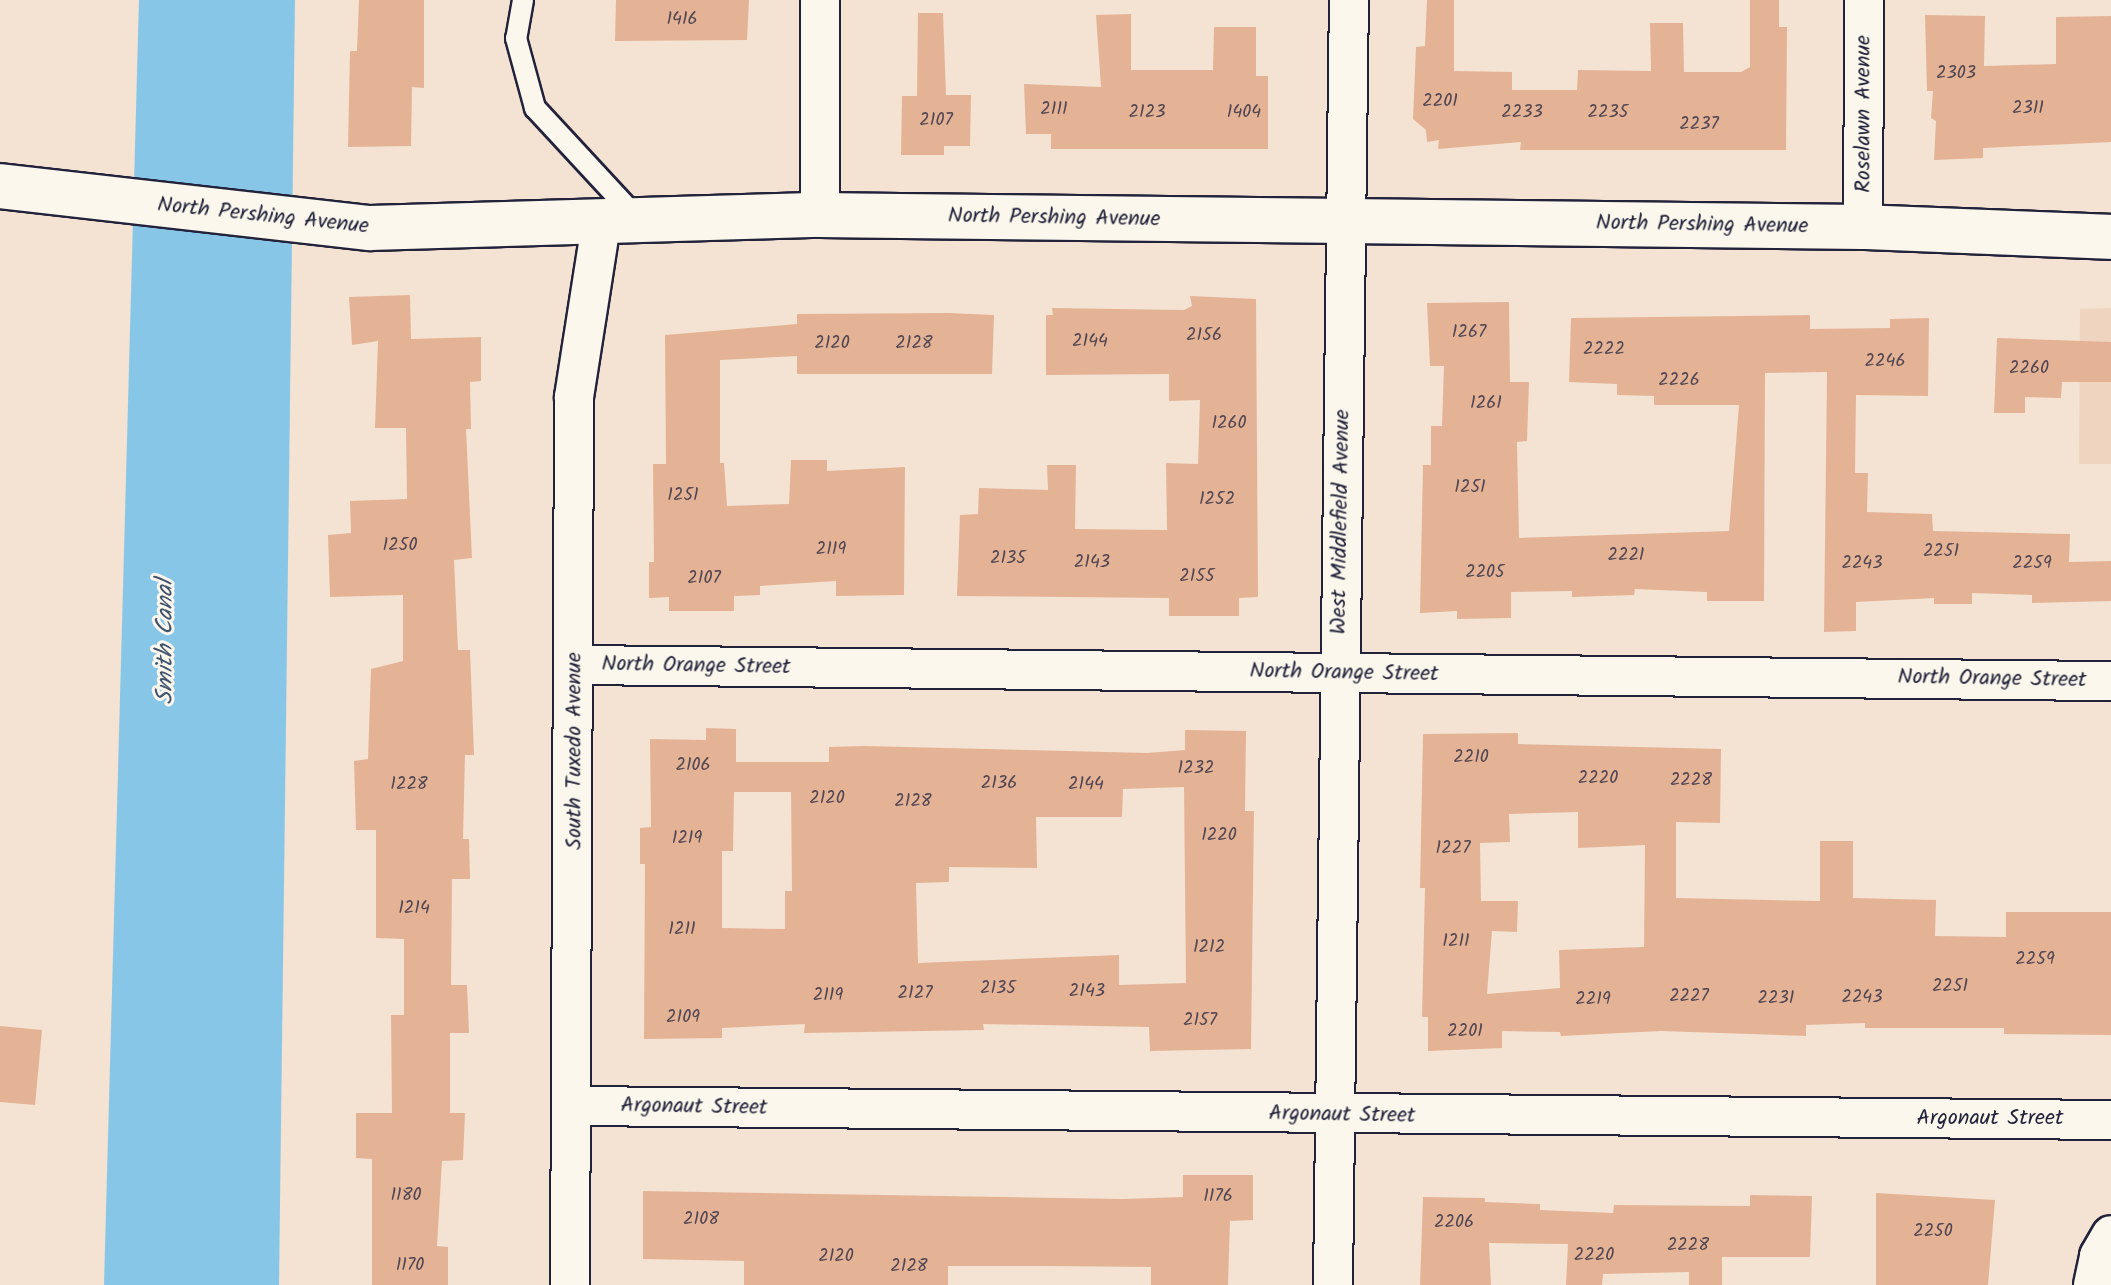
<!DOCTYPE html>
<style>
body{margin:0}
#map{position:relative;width:2111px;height:1285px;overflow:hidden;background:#f4e3d2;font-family:Kalam,sans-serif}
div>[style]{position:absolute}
.built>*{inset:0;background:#efd5c0}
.water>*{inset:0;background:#88c6e8}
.building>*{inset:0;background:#e4b396}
.roads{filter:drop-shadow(2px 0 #22223b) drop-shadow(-2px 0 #22223b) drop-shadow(0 2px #22223b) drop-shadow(0 -2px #22223b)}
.service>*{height:20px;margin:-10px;padding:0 10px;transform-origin:10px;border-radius:10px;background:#fbf7ec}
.minor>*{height:38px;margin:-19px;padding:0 19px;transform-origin:19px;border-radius:19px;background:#fbf7ec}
.secondary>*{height:44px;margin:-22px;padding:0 22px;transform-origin:22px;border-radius:22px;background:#fbf7ec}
span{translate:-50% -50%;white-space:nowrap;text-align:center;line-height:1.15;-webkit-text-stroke:6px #fbf7ec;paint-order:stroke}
.number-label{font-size:18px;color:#524652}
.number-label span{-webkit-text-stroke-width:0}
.street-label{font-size:22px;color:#22223b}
.water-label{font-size:24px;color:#41536f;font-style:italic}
</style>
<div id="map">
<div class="built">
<div style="clip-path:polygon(2111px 308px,2111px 464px,2079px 464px,2080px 309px)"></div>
</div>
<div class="water">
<div style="clip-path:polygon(139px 0,295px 0,279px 1285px,104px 1285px)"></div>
</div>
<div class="building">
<div style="clip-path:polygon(359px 0,424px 0,424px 88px,412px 87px,411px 146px,348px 147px,350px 51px,357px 51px)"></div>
<div style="clip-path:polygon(616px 0,749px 0,747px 40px,615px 41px)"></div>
<div style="clip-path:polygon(1427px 0,1454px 0,1454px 71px,1512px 72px,1512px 90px,1577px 90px,1578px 70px,1651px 71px,1650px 23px,1683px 23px,1684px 72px,1741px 72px,1750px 67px,1750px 0,1779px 0,1779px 27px,1787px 27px,1786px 150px,1520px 150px,1521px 142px,1438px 149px,1439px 140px,1427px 142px,1426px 130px,1413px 119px,1416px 47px,1425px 46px)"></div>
<div style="clip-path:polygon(918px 13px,943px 13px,946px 95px,971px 95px,970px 146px,944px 146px,944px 155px,901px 155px,902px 96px,917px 96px)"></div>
<div style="clip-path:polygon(1131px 14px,1131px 70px,1213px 70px,1214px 27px,1256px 27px,1256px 76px,1268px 76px,1268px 149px,1051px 149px,1051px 134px,1026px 134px,1024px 84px,1101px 87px,1096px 15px)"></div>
<div style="clip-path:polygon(1925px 15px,1985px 16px,1984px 66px,2056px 64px,2056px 17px,2111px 16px,2111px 142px,1983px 148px,1983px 158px,1934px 160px,1936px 121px,1931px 118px,1933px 91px,1927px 91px)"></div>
<div style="clip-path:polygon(410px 295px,411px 339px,481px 337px,481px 381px,470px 382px,471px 429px,466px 429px,472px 558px,454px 560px,458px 650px,470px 650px,474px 755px,465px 755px,463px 839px,469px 839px,470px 879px,452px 879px,451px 985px,467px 985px,469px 1033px,450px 1033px,450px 1113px,465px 1113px,463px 1160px,442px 1161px,437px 1246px,448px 1247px,448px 1285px,372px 1285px,372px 1159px,356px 1158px,356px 1113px,392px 1113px,391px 1015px,404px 1015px,404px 939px,376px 938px,376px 830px,356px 830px,354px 761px,368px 759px,371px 669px,403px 661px,403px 595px,330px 597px,328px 535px,351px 533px,350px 501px,407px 499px,406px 428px,375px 428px,378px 341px,352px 345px,349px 297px)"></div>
<div style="clip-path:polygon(1190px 296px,1256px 299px,1258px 597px,1239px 598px,1239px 616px,1169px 616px,1169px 598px,957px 596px,960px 515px,978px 514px,979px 488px,1048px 490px,1047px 465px,1076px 465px,1075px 529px,1167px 530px,1166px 463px,1198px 464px,1200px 400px,1169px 401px,1169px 374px,1046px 375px,1046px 315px,1053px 315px,1052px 308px,1184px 310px,1192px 306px)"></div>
<div style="clip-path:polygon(1509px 302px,1510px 382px,1529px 382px,1527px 441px,1517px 442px,1519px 538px,1729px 531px,1739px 405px,1654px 405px,1654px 396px,1617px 395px,1617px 384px,1569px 382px,1571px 318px,1810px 315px,1810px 329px,1890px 328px,1890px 319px,1929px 318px,1928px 396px,1856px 395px,1855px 473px,1868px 473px,1867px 512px,1932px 514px,1933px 531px,2070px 534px,2069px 562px,2111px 561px,2111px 601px,2032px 603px,2032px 595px,1972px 593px,1972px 604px,1934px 604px,1934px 598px,1856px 602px,1856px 631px,1824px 632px,1827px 372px,1765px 373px,1764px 601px,1707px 601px,1707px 592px,1635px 589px,1634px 595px,1572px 597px,1572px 591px,1511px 592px,1511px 618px,1457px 619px,1457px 611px,1420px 613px,1423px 465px,1431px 465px,1431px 426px,1442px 426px,1444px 366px,1430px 366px,1427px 303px)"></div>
<div style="clip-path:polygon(949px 313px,994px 315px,992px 374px,797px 374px,797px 356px,720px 360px,720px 463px,724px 463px,727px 506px,789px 504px,791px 460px,827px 460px,827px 471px,905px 467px,904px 595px,836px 596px,836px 581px,760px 586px,760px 595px,734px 596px,734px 611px,669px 611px,669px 597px,649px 598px,649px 562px,654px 562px,653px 464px,666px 464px,665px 335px,797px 324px,797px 314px)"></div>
<div style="clip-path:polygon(1997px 338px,2111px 342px,2111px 382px,2062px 382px,2061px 398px,2025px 397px,2025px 413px,1994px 413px)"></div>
<div style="clip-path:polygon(evenodd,706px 728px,736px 729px,736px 762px,829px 762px,829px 747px,864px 746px,1147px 753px,1185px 750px,1185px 730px,1246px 731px,1245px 811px,1254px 811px,1251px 1049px,1150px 1051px,1149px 1027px,983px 1024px,984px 1030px,804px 1033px,805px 1024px,722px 1028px,722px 1038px,644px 1039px,645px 864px,640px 864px,640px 828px,651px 827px,650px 739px,706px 740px,706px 728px,1184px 787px,1186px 983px,1119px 985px,1119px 955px,918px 963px,916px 883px,949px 882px,949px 867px,1037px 868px,1036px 817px,1122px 817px,1123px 789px,1184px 787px,706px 728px,734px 792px,791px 792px,792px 891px,785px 891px,785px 929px,722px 928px,722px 851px,733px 851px,734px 792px)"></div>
<div style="clip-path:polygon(evenodd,1518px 733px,1518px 744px,1721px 749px,1720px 823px,1676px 822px,1676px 898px,1820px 901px,1820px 841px,1853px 841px,1853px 898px,1936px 900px,1935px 936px,2006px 937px,2006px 912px,2111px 912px,2111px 1035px,2004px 1034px,2004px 1028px,1865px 1028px,1865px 1023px,1806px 1025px,1806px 1036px,1661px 1031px,1561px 1036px,1560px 1032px,1502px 1031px,1502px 1048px,1428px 1051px,1428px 1017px,1422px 1017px,1425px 888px,1420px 888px,1423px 734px,1518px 733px,1578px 812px,1578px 848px,1645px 845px,1644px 947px,1559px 950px,1560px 988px,1487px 994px,1492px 931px,1517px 932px,1518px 901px,1481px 901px,1480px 843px,1510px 842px,1509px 814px,1578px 812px)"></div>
<div style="clip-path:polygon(0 1026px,42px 1030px,35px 1105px,0 1102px)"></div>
<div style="clip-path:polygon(1183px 1175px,1253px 1175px,1253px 1220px,1230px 1221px,1228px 1285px,1151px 1285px,1151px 1267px,1046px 1266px,948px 1266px,948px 1285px,744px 1285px,744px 1261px,643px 1259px,643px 1191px,1123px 1199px,1183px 1197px)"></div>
<div style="clip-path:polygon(1876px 1193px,1995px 1200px,1988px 1285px,1876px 1285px)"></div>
<div style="clip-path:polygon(1750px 1195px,1812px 1196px,1810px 1257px,1722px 1257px,1722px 1285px,1689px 1285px,1689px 1272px,1603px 1274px,1602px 1285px,1566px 1285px,1568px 1244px,1489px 1243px,1491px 1285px,1420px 1285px,1423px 1197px,1485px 1198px,1485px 1202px,1540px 1204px,1540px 1210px,1613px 1213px,1614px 1205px,1750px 1206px)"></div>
</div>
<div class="roads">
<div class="service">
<div style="left:523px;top:0;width:39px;rotate:100deg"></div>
<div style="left:516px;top:38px;width:73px;rotate:74.8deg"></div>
<div style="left:535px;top:108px;width:149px;rotate:47.2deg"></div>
</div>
<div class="minor">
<div style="left:820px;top:0;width:215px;rotate:90deg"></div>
<div style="left:1863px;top:227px;width:227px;rotate:-89.7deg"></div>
<div style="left:576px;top:665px;width:1535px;rotate:0.6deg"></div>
<div style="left:572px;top:1106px;width:1539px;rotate:0.52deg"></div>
<div style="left:570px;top:1285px;width:888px;rotate:-89.74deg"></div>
<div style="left:574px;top:397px;width:180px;rotate:-81.1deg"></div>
<div style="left:1333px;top:1285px;width:1285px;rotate:-89.29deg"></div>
<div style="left:2093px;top:1285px;width:30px;rotate:-78deg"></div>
<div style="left:2099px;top:1256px;width:24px;rotate:-60deg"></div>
</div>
<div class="secondary">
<div style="left:0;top:186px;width:372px;rotate:6.5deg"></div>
<div style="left:370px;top:228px;width:450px;rotate:-1.7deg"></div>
<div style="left:820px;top:215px;width:1043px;rotate:0.66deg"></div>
<div style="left:1863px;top:227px;width:248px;rotate:2.3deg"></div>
</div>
</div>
<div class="number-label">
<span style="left:682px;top:20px">1416</span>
<span style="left:1956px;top:74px">2303</span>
<span style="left:1440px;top:102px">2201</span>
<span style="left:2028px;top:109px">2311</span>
<span style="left:1054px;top:110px">2111</span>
<span style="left:1147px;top:113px">2123</span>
<span style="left:1244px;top:113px">1404</span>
<span style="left:1522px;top:113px">2233</span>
<span style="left:1608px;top:113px">2235</span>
<span style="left:936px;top:121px">2107</span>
<span style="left:1699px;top:125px">2237</span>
<span style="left:1469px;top:333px">1267</span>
<span style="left:1204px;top:336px">2156</span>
<span style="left:1090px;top:342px">2144</span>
<span style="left:832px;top:344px">2120</span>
<span style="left:914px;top:344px">2128</span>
<span style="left:1604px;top:350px">2222</span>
<span style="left:1885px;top:362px">2246</span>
<span style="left:2029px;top:369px">2260</span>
<span style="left:1679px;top:381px">2226</span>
<span style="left:1486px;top:404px">1261</span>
<span style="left:1229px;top:424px">1260</span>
<span style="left:1470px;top:488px">1251</span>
<span style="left:683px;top:496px">1251</span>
<span style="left:1217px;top:500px">1252</span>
<span style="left:400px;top:546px">1250</span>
<span style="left:831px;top:550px">2119</span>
<span style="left:1941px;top:552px">2251</span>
<span style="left:1626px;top:556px">2221</span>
<span style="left:1008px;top:559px">2135</span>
<span style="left:1092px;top:563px">2143</span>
<span style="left:1862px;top:564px">2243</span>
<span style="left:2032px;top:564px">2259</span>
<span style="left:1485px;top:573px">2205</span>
<span style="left:1197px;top:577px">2155</span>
<span style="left:704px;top:579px">2107</span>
<span style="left:1471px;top:758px">2210</span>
<span style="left:693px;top:766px">2106</span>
<span style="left:1196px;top:769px">1232</span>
<span style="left:1598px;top:779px">2220</span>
<span style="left:1691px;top:781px">2228</span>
<span style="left:999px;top:784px">2136</span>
<span style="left:409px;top:785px">1228</span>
<span style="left:1086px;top:785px">2144</span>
<span style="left:827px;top:799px">2120</span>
<span style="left:913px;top:802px">2128</span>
<span style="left:1219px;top:836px">1220</span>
<span style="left:687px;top:839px">1219</span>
<span style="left:1453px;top:849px">1227</span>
<span style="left:414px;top:909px">1214</span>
<span style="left:682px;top:930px">1211</span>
<span style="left:1456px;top:942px">1211</span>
<span style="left:1209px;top:948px">1212</span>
<span style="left:2035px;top:960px">2259</span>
<span style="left:1950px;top:987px">2251</span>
<span style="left:998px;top:989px">2135</span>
<span style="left:1087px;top:992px">2143</span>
<span style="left:915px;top:994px">2127</span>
<span style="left:828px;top:996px">2119</span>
<span style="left:1689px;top:997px">2227</span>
<span style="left:1862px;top:998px">2243</span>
<span style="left:1776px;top:999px">2231</span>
<span style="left:1593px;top:1000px">2219</span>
<span style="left:683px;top:1018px">2109</span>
<span style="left:1200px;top:1021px">2157</span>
<span style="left:1465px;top:1032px">2201</span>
<span style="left:406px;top:1196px">1180</span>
<span style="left:1218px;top:1197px">1176</span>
<span style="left:701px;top:1220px">2108</span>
<span style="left:1454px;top:1223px">2206</span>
<span style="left:1933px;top:1232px">2250</span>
<span style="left:1688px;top:1246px">2228</span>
<span style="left:1594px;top:1256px">2220</span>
<span style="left:836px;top:1257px">2120</span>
<span style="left:410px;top:1266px">1170</span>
<span style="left:909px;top:1267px">2128</span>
</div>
<div class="street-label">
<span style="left:1864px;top:114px;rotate:-90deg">Roselawn Avenue</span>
<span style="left:263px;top:216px;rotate:6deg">North Pershing Avenue</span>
<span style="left:1054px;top:218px;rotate:1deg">North Pershing Avenue</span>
<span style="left:1702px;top:225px;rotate:1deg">North Pershing Avenue</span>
<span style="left:1341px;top:522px;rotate:-89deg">West Middlefield Avenue</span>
<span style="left:696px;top:666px;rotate:1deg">North Orange Street</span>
<span style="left:1344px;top:673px;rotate:1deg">North Orange Street</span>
<span style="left:1992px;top:679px;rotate:1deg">North Orange Street</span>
<span style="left:575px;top:751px;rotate:-90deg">South Tuxedo Avenue</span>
<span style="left:694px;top:1107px;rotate:1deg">Argonaut Street</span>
<span style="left:1342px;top:1115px;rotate:1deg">Argonaut Street</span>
<span style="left:1990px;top:1119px">Argonaut Street</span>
</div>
<div class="water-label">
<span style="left:166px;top:642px;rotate:-90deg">Smith Canal</span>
</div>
</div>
